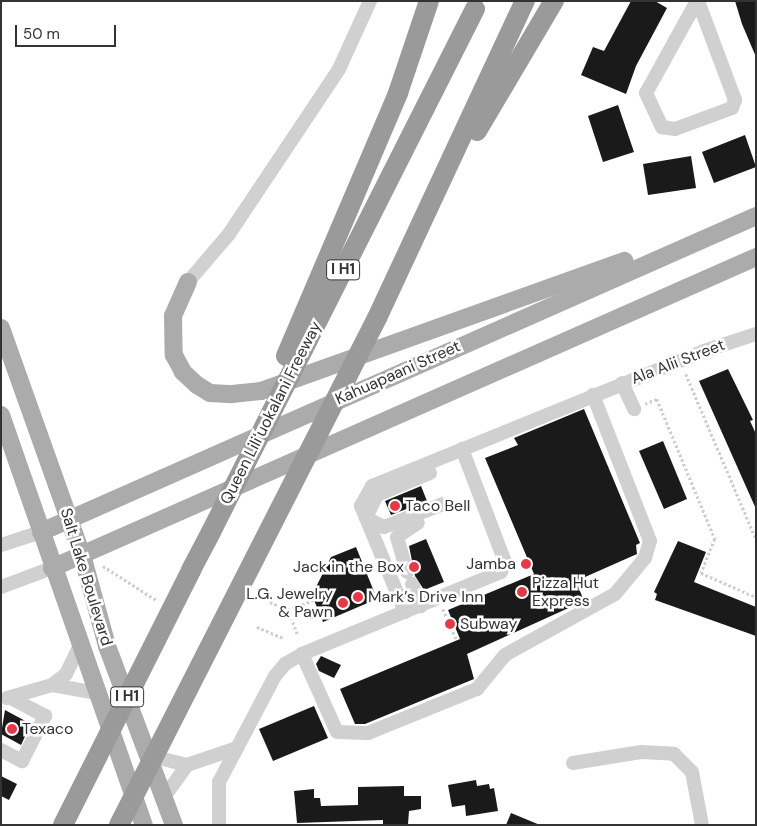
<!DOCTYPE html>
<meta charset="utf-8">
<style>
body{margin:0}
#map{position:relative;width:757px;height:826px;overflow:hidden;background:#fff;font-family:"DM Sans",sans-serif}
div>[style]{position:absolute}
.building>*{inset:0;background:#1a1a1a}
.path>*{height:2.5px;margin-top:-1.25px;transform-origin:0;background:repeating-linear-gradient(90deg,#cdcdcd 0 2.5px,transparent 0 5px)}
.minor>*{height:14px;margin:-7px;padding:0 7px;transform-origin:7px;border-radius:7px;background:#d0d0d0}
.major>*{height:18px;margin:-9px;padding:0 9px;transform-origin:9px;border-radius:9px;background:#ababab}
.highway>*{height:20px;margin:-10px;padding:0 10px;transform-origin:10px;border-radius:10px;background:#9a9a9a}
.highway-bridge>*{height:20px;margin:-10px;padding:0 10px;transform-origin:10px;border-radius:10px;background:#9a9a9a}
.dots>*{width:14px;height:14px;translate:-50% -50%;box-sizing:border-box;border:2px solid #fff;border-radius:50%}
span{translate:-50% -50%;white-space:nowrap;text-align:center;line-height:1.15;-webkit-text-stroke:5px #fff;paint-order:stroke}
.shield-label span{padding:1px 4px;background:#fff;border:1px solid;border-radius:4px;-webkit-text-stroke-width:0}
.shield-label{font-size:15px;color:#333;font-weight:700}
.street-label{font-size:16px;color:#333}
.poi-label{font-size:16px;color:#333}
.left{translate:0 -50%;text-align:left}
.right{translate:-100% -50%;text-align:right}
.frame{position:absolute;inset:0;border:2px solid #333;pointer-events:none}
.scale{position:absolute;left:15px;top:25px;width:101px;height:22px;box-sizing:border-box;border:2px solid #333;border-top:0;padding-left:6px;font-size:15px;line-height:18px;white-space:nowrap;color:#333;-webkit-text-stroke:4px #fff;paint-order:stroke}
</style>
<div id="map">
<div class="building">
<div style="clip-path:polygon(631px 1px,655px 1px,667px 8px,636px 66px,626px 94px,581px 75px,593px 47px,604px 51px)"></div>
<div style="clip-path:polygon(735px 1px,756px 1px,756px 57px,742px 24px)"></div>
<div style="clip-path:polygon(618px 105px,634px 152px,603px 162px,588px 116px)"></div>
<div style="clip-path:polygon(745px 135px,756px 167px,714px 183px,702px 152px)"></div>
<div style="clip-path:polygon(691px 156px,696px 188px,648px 195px,643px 164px)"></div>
<div style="clip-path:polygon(728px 369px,753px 420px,750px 421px,756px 434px,756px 509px,699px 381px)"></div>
<div style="clip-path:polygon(584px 409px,640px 543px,636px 545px,637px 554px,576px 581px,584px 601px,467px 654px,474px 679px,365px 724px,355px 724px,340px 689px,460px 639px,448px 610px,534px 574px,485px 458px,518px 445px,514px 438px)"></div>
<div style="clip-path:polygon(663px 441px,687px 499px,664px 509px,639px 451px)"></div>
<div style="clip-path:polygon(421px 486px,427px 501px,391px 515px,385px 501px)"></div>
<div style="clip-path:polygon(426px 539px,444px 582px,424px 590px,415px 576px,409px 546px)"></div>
<div style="clip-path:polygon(678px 541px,706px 552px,694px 582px,756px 607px,756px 636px,655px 600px,657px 594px,654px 592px)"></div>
<div style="clip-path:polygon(356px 547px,377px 599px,323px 622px,312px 595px,331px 557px)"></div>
<div style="clip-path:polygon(321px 656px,341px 665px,334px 678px,319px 671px,316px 664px)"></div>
<div style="clip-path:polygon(314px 706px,328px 738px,273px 761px,259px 729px)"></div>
<div style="clip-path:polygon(5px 710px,31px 724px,21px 745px,1px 734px)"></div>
<div style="clip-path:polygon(1px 776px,17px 784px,9px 800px,1px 796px)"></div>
<div style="clip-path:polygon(476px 780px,477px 786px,489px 784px,490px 789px,494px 788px,498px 811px,466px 816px,465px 805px,452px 807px,448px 785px)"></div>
<div style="clip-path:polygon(404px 786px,404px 796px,421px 796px,421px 809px,409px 811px,408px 824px,383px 824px,383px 820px,297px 823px,294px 791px,314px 789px,314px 798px,320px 798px,321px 806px,358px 805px,358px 787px)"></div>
<div style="clip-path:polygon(511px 813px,540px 825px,506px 825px)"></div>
</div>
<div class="path">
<div style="left:686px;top:374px;width:179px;rotate:67deg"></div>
<div style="left:645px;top:404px;width:13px;rotate:-23deg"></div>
<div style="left:657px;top:399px;width:152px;rotate:67.5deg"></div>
<div style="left:715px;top:539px;width:37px;rotate:112deg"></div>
<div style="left:701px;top:573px;width:60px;rotate:23.6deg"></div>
<div style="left:103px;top:566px;width:65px;rotate:32.5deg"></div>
<div style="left:270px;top:602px;width:20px;rotate:24deg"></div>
<div style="left:443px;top:609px;width:34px;rotate:66deg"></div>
<div style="left:257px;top:627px;width:30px;rotate:23deg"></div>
<div style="left:297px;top:634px;width:26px;rotate:-111deg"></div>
<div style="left:288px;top:610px;width:28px;rotate:-21deg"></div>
</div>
<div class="minor">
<div style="left:697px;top:1px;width:105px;rotate:119deg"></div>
<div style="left:646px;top:93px;width:38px;rotate:65deg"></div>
<div style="left:662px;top:127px;width:13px;rotate:9deg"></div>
<div style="left:675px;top:129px;width:61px;rotate:-20.2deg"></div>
<div style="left:732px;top:108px;width:9px;rotate:-69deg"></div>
<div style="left:735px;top:100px;width:106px;rotate:-110.5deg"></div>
<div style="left:188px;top:282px;width:63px;rotate:-49.5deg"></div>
<div style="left:229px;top:234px;width:198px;rotate:-56.3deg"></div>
<div style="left:339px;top:69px;width:75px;rotate:-65.5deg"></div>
<div style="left:622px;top:383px;width:29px;rotate:65deg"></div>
<div style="left:430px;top:473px;width:57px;rotate:157.5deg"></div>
<div style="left:377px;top:495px;width:25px;rotate:116deg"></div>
<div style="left:366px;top:518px;width:20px;rotate:27deg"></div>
<div style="left:384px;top:527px;width:63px;rotate:-21.3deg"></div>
<div style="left:1px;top:545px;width:42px;rotate:-18deg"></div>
<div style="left:407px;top:572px;width:36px;rotate:-106deg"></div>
<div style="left:397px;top:537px;width:25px;rotate:-34deg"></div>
<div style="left:412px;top:584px;width:24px;rotate:68deg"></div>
<div style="left:1px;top:587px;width:54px;rotate:-20.4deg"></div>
<div style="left:405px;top:612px;width:115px;rotate:-112.5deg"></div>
<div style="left:361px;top:506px;width:23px;rotate:-61deg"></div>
<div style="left:372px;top:486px;width:358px;rotate:-22.1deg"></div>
<div style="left:704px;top:351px;width:55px;rotate:-18.1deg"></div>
<div style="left:302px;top:654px;width:215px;rotate:-22.4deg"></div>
<div style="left:501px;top:572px;width:11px;rotate:-68deg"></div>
<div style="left:505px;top:562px;width:121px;rotate:-110.8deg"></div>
<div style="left:52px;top:685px;width:46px;rotate:10.1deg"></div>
<div style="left:7px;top:698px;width:47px;rotate:-16.1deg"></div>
<div style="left:52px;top:685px;width:18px;rotate:-38deg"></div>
<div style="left:66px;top:674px;width:32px;rotate:-64deg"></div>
<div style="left:1px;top:750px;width:24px;rotate:28deg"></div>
<div style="left:22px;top:761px;width:51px;rotate:-62.9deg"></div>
<div style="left:45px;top:716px;width:40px;rotate:-152deg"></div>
<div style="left:151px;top:756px;width:37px;rotate:14deg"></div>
<div style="left:187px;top:765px;width:53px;rotate:-18.8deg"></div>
<div style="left:237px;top:748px;width:81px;rotate:-62.2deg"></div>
<div style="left:275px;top:676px;width:16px;rotate:-50deg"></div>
<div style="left:285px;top:664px;width:20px;rotate:-30deg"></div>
<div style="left:302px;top:654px;width:85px;rotate:65.8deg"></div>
<div style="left:337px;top:732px;width:31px;rotate:2deg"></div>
<div style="left:368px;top:733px;width:118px;rotate:-22deg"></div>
<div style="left:477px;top:689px;width:44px;rotate:-50.5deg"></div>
<div style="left:505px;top:655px;width:126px;rotate:-29deg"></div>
<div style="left:615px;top:594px;width:47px;rotate:-50.2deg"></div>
<div style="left:645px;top:558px;width:18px;rotate:-74deg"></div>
<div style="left:650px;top:541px;width:157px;rotate:-111.3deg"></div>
<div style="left:573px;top:763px;width:69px;rotate:-9.2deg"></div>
<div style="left:641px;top:752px;width:33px;rotate:3deg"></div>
<div style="left:674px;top:754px;width:25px;rotate:45deg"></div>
<div style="left:692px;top:772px;width:54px;rotate:79.3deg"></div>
<div style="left:164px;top:797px;width:39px;rotate:-54deg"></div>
<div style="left:219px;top:825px;width:43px;rotate:-90deg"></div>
<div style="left:219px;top:782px;width:38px;rotate:-62deg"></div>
</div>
<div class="major">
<div style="left:188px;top:282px;width:37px;rotate:114deg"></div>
<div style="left:173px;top:316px;width:39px;rotate:89deg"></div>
<div style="left:174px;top:355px;width:19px;rotate:62deg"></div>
<div style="left:183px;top:372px;width:19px;rotate:43deg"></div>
<div style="left:197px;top:385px;width:15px;rotate:32deg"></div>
<div style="left:210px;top:393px;width:22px;rotate:3deg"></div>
<div style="left:232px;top:394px;width:29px;rotate:-6deg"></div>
<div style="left:261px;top:391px;width:386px;rotate:-19.7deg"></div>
<div style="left:1px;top:328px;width:241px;rotate:70.4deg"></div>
<div style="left:82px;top:555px;width:94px;rotate:74.6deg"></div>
<div style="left:107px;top:646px;width:191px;rotate:69.5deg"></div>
<div style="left:1px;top:415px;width:434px;rotate:70.8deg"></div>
<div style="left:41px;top:532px;width:782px;rotate:-23.84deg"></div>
<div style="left:52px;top:568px;width:770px;rotate:-23.83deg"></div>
</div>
<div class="highway">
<div style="left:477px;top:131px;width:151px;rotate:-59.4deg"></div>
<div style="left:377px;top:318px;width:350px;rotate:-65deg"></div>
<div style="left:191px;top:570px;width:43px;rotate:-62.2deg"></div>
</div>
<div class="highway-bridge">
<div style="left:286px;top:356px;width:286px;rotate:-66.9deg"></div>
<div style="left:398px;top:93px;width:97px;rotate:-71.4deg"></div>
<div style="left:211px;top:532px;width:586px;rotate:-63.22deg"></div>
<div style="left:63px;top:825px;width:285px;rotate:-63.3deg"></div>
<div style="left:119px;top:825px;width:569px;rotate:-63.03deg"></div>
</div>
<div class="dots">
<div style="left:395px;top:506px;background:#e63946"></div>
<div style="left:526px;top:564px;background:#e63946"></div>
<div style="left:414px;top:567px;background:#e63946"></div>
<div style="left:522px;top:592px;background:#e63946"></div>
<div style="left:358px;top:597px;background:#e63946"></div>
<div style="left:343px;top:603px;background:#e63946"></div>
<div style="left:450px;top:624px;background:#e63946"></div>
<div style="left:12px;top:729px;background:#e63946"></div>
</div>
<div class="shield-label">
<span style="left:343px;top:270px">I H1</span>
<span style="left:127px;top:697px">I H1</span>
</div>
<div class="street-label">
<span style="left:678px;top:362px;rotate:-21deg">Ala Alii Street</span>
<span style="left:398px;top:373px;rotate:-24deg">Kahuapaani Street</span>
<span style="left:271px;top:413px;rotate:-63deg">Queen Liliʻuokalani Freeway</span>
<span style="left:86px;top:577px;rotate:73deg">Salt Lake Boulevard</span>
</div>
<div class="poi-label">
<span class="left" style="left:405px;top:506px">Taco Bell</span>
<span class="right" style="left:516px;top:564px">Jamba</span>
<span class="right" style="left:404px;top:567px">Jack in the Box</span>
<span class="left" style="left:532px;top:592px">Pizza Hut<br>Express</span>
<span class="right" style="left:333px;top:603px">L.G. Jewelry<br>&amp; Pawn</span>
<span class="left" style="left:368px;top:597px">Mark’s Drive Inn</span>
<span class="left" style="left:460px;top:624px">Subway</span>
<span class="left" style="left:22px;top:729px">Texaco</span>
</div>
<div class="frame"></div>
<div class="scale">50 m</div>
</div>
